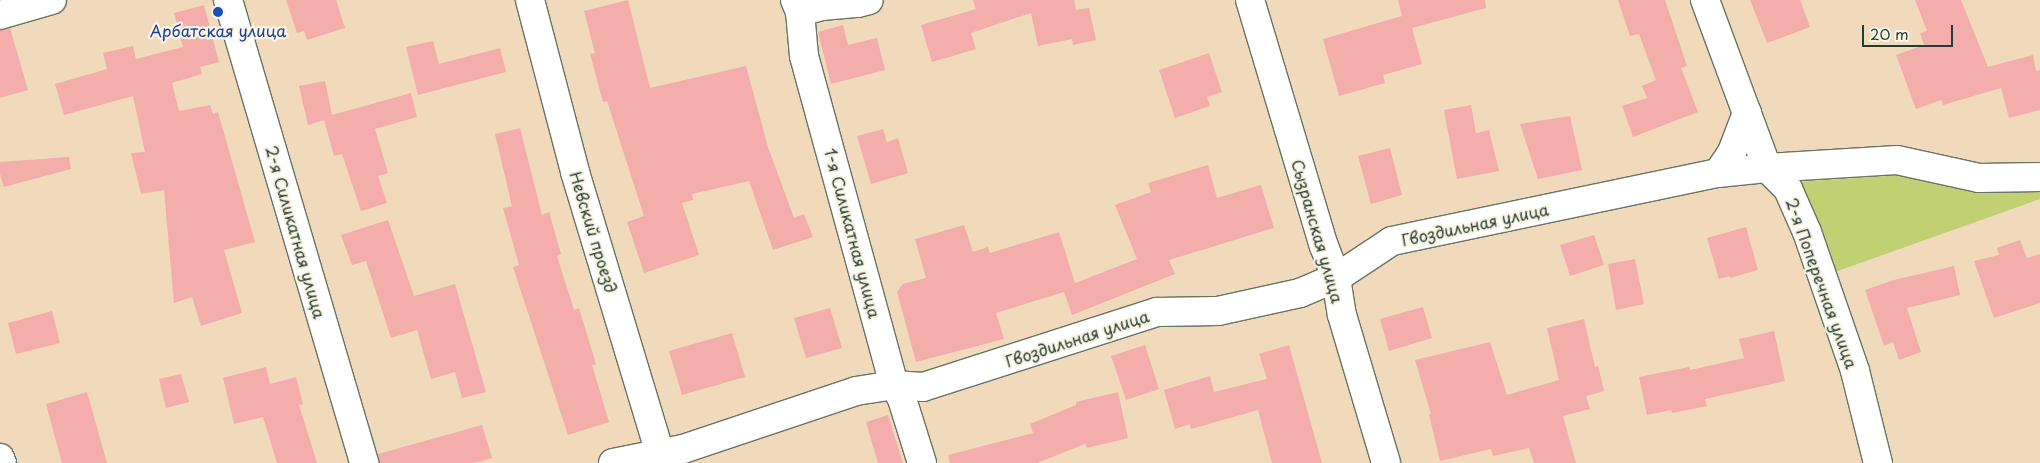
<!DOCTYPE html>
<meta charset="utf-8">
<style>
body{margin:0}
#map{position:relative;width:2040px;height:463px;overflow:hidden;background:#f1dabb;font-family:"Playpen Sans",sans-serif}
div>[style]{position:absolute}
.green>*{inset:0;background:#c1d073}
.building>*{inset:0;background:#f3adaa}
.roads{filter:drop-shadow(1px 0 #687463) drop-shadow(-1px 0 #687463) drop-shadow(0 1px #687463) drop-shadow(0 -1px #687463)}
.minor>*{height:28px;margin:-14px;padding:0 14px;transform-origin:14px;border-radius:14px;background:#fff}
.dots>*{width:14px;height:14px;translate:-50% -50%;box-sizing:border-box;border:2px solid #fcf5e5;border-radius:50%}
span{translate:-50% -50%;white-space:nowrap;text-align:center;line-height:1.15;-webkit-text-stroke:4.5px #fcf5e5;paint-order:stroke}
.transit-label{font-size:16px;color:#164399}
.street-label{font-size:16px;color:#1f3d34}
.scale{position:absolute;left:1862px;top:25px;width:91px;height:22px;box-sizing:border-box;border:2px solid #1f3d34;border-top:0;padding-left:6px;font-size:15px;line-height:18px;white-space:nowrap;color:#1f3d34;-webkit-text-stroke:4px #fcf5e5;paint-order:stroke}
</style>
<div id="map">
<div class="green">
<div style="clip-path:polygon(1901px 175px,2040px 190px,2040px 199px,1835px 272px,1798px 182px)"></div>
</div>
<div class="building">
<div style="clip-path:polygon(286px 0,336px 0,345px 28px,307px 40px,304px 31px,297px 33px)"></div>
<div style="clip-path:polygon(628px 0,650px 88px,746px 66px,768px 147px,794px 218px,804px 214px,813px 237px,773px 250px,749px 181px,692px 194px,693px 200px,682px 203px,699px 255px,644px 273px,627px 222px,644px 216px,607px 101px,603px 102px,590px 54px,595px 53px,584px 11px)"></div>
<div style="clip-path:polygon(973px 0,1074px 0,1076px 10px,1089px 8px,1096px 40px,1073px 45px,1072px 39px,1038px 46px,1031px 13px,971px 33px,976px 49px,932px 62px,921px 25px,976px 9px)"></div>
<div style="clip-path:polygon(1398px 0,1485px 0,1486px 8px,1412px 28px,1422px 64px,1383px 75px,1385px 83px,1339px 96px,1323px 39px,1402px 16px)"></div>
<div style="clip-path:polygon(1618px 0,1665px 0,1687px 66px,1681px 68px,1698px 112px,1633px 137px,1622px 106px,1647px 98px,1642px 86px,1656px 80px,1639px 34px,1630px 36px)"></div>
<div style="clip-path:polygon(1750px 0,1800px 0,1810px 27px,1767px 43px)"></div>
<div style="clip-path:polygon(1915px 0,1961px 0,1988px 67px,2033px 55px,2036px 71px,2040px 70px,2040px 110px,2009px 118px,2001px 88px,1943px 105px,1941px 100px,1916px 109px,1896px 55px,1924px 45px,1920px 33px,1927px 31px)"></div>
<div style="clip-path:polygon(204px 5px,219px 62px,200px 67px,202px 74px,172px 83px,179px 111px,210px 105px,213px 114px,218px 112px,255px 242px,224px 250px,242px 313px,201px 326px,192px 297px,174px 303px,164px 190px,141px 194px,131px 153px,145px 152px,133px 96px,64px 115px,55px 84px,107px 69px,103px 53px,133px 46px,136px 59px,183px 47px,174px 13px)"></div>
<div style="clip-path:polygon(843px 25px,848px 45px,877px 38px,885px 70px,831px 84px,818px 32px)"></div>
<div style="clip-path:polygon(10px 28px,28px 90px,0 98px,0 30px)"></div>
<div style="clip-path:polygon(433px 41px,439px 64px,500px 48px,506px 72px,418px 95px,406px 47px)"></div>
<div style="clip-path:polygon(1209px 53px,1222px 92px,1207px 97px,1210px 106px,1175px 118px,1159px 70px)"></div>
<div style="clip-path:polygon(325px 81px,332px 115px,411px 93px,417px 117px,375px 129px,388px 173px,378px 176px,387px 203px,361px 211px,342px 154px,334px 156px,324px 120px,308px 125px,299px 86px)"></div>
<div style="clip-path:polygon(1471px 105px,1476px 133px,1489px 130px,1499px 171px,1457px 179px,1444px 110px)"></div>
<div style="clip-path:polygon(1570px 116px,1582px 170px,1538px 179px,1520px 124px)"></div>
<div style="clip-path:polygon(520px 128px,542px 215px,549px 212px,561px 254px,557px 256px,574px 310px,579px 308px,596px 364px,592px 365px,609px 422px,568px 435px,513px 267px,519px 265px,503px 208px,512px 206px,495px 134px)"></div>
<div style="clip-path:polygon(883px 129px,887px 142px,898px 138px,908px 173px,871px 184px,857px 136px)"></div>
<div style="clip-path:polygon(1390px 148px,1402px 195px,1371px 204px,1358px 156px)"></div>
<div style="clip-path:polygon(69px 157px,71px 169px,4px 187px,0 174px,0 162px)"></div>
<div style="clip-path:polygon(1208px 165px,1217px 198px,1261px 185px,1274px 228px,1169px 260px,1175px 274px,1072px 315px,1064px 292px,996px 313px,1004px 339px,916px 362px,897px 292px,903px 284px,926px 278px,915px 239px,964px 225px,973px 252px,988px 247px,990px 253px,1059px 232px,1075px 283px,1137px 259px,1115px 205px,1151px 192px,1148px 183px)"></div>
<div style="clip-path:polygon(388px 220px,414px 296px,455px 284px,486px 392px,462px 398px,455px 372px,431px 379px,417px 330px,391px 338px,366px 261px,352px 265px,341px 235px)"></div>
<div style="clip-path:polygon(1746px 227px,1758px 270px,1730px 278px,1730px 276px,1719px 279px,1707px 238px)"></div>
<div style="clip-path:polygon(1594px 235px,1604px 265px,1570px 276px,1560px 245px)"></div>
<div style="clip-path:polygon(2020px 240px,2027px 258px,2040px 254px,2040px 303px,1994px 318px,1974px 261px,1999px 255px,1997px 248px)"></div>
<div style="clip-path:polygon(1635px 259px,1644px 304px,1616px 310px,1608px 264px)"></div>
<div style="clip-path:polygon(1954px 266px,1960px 295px,1907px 308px,1921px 352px,1899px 360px,1893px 342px,1884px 346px,1865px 290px,1894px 280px)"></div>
<div style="clip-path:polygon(1423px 307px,1432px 338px,1389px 351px,1380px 319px)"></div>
<div style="clip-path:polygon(830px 308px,842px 348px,806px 358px,794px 318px)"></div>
<div style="clip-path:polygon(52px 311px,60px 343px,16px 354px,8px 323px)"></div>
<div style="clip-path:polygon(1584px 319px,1595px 367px,1598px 366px,1604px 391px,1586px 396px,1590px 409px,1563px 416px,1576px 463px,1534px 463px,1529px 448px,1493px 456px,1491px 449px,1440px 461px,1429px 414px,1431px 414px,1415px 360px,1490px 342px,1507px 395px,1559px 380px,1547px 328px)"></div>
<div style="clip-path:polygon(1774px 331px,1785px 381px,1705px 399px,1707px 406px,1672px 413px,1671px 410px,1647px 415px,1639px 377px,1689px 367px,1690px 370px,1744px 358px,1739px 339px)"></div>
<div style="clip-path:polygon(732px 333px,745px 377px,682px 395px,669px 351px)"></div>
<div style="clip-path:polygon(1145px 345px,1159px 389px,1126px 400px,1111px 356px)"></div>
<div style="clip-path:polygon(1289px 345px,1322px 463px,1272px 463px,1258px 410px,1191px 429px,1190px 424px,1175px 429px,1164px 390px,1210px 376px,1214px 392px,1267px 379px,1259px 354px)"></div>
<div style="clip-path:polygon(266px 367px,270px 384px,296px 377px,303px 404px,299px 405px,317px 463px,277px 463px,263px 417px,234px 424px,223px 378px)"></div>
<div style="clip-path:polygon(181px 374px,189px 402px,166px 408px,159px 379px)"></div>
<div style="clip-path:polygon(87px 392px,107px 463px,62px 463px,46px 404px)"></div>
<div style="clip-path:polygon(1118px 392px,1128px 438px,1087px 448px,1085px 444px,1037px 463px,950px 463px,948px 455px,1033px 433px,1030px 424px,1076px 405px,1076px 402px)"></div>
<div style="clip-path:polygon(888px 415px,903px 463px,878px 463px,866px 422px)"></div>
<div style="clip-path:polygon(482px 425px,492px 458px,475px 463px,379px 463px,378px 454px)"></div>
</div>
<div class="roads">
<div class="minor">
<div style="left:228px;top:0;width:483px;rotate:73.6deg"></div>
<div style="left:530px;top:0;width:178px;rotate:75.3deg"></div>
<div style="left:575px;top:172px;width:304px;rotate:73.2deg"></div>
<div style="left:795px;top:0;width:13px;rotate:67deg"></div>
<div style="left:800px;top:12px;width:44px;rotate:84.8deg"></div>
<div style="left:804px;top:56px;width:341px;rotate:74.7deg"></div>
<div style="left:894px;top:385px;width:16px;rotate:60deg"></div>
<div style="left:902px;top:399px;width:67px;rotate:72.6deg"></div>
<div style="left:1250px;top:0;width:257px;rotate:73.3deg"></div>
<div style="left:1324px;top:246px;width:34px;rotate:69deg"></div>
<div style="left:1336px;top:278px;width:37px;rotate:81deg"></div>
<div style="left:1342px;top:315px;width:154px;rotate:73.4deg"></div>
<div style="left:1705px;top:0;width:179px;rotate:69.7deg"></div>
<div style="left:1767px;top:168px;width:30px;rotate:45deg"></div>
<div style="left:1788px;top:189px;width:47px;rotate:66.2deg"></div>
<div style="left:1807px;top:232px;width:147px;rotate:70.9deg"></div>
<div style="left:1855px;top:371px;width:95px;rotate:76deg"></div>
<div style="left:800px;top:12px;width:23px;rotate:-15deg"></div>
<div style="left:822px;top:6px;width:36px;rotate:-5deg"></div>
<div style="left:858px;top:3px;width:11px;rotate:-15deg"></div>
<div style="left:0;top:15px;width:54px;rotate:-16.1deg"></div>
<div style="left:1718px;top:173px;width:25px;rotate:-56deg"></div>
<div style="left:1732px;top:152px;width:42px;rotate:-69deg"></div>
<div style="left:0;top:458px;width:5px;rotate:68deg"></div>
<div style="left:613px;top:463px;width:71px;rotate:-11.3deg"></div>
<div style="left:683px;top:449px;width:182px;rotate:-18.5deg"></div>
<div style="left:856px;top:391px;width:38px;rotate:-9deg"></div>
<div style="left:894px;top:385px;width:29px;rotate:4deg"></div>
<div style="left:923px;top:387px;width:246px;rotate:-17.8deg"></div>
<div style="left:1157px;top:312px;width:61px;rotate:-0.9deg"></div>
<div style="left:1218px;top:311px;width:84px;rotate:-12.4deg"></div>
<div style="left:1300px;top:293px;width:39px;rotate:-23deg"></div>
<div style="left:1336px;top:278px;width:67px;rotate:-33.5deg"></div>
<div style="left:1392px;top:241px;width:333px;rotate:-11.8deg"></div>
<div style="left:1718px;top:173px;width:49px;rotate:-5.8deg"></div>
<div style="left:1767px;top:168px;width:130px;rotate:-3.5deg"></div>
<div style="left:1897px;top:160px;width:84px;rotate:12.4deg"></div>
<div style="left:1979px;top:178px;width:61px;rotate:-0.9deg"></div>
</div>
</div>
<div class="dots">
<div style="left:218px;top:12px;background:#1a4fb4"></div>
</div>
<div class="transit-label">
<span style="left:218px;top:30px">Арбатская улица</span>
</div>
<div class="street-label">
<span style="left:1475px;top:224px;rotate:-12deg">Гвоздильная улица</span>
<span style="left:1318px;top:231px;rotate:74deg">Сызранская улица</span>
<span style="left:296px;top:232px;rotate:74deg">2-я Силикатная улица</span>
<span style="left:594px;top:232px;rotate:73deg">Невский проезд</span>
<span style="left:853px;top:233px;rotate:75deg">1-я Силикатная улица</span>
<span style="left:1822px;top:283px;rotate:70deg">2-я Поперечная улица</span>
<span style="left:1077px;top:338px;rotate:-18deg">Гвоздильная улица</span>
</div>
<div class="scale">20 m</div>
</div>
